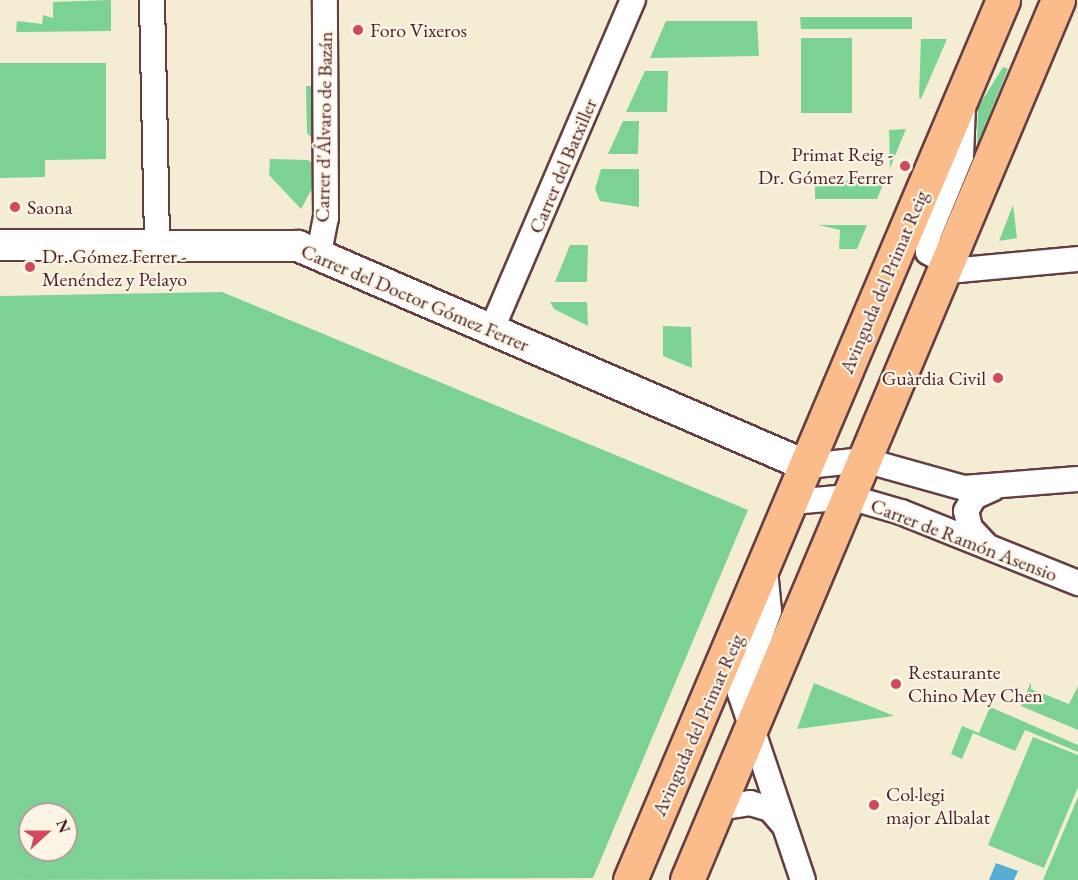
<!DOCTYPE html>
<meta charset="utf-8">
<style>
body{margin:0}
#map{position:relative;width:1078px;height:880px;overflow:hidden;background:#f4ecd3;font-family:"EB Garamond",serif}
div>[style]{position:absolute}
.green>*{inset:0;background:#7cd194}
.water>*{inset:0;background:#57aed4}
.roads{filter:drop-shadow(2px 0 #643e44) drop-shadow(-2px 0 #643e44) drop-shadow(0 2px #643e44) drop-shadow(0 -2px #643e44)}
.minor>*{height:24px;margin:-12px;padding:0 12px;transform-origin:12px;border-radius:12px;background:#fff}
.tertiary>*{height:30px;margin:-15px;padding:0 15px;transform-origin:15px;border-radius:15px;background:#fff}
.primary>*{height:33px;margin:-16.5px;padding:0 16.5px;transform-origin:16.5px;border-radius:16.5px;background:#f9bc8a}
.dots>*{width:16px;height:16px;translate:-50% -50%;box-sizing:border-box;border:3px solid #fcf5e5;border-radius:50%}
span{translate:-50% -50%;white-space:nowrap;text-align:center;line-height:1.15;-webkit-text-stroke:4.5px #fcf5e5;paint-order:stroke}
.poi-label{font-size:20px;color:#4a1f2b}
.left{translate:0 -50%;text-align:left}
.right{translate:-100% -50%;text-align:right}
.street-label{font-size:20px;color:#4a1f2b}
.north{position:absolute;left:18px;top:802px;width:60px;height:60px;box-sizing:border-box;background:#fcf5e5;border:2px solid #b59f9b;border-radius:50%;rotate:69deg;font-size:16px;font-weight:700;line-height:24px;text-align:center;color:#4a1f2b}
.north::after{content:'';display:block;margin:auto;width:21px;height:27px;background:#d1495b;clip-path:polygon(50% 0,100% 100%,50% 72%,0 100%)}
</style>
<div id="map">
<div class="green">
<div style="clip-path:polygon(111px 0,111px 31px,16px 32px,17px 21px,42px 24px,43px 15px,53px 18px,53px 2px)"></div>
<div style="clip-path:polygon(800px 17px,912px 17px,912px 29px,801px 29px)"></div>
<div style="clip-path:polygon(666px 21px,757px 21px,759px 56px,650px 58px)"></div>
<div style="clip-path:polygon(801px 38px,852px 38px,852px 113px,801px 113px)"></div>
<div style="clip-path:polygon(921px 39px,947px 39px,921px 99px,919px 97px)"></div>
<div style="clip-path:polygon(0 63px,106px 63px,106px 159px,45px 160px,45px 177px,0 178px)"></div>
<div style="clip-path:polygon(1003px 67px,1008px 69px,977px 145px,978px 107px)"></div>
<div style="clip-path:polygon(645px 71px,668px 71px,667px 112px,626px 112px)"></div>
<div style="clip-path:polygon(306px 86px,317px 86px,312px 138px,307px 133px)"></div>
<div style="clip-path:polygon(623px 121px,639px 121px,638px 154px,608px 154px)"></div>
<div style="clip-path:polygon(906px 129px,890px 168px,889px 130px)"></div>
<div style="clip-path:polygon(270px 159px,308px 160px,315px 165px,314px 185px,301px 209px,269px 175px)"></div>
<div style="clip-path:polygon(601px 169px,639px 169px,639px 207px,600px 201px,595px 189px)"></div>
<div style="clip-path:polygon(885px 180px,877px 199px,815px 199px,815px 181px)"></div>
<div style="clip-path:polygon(1013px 205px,1017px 238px,999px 241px)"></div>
<div style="clip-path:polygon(818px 225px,867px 225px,857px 249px,839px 249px,840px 230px)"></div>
<div style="clip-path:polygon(570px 245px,588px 245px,587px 282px,555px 282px)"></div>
<div style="clip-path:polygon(evenodd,222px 292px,748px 510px,593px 878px,0 880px,0 296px,222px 292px,30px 814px,66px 814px,66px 850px,30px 850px,30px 814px)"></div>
<div style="clip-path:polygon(550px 302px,587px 302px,588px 326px,554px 309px)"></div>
<div style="clip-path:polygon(663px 326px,691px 327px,692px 368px,663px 356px)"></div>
<div style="clip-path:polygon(1031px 682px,1031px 689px,1069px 704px,1078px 686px,1078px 730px,1021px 706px)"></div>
<div style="clip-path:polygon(814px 683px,894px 716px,797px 729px)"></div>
<div style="clip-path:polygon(990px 707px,1078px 745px,1078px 752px,1025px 730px,1015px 751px,973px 733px,962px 759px,951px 754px,962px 726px,979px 733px)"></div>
<div style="clip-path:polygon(1033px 737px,1078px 755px,1078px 787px,1044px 868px,988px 845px)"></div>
<div style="clip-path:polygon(1078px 797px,1078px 880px,1043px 880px)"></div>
</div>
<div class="water">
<div style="clip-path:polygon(996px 863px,1018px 871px,1014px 880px,989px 880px)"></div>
</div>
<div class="roads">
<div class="minor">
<div style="left:152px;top:0;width:244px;rotate:88.8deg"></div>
<div style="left:963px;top:105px;width:51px;rotate:92.2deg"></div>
<div style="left:961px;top:156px;width:87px;rotate:112.4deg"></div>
<div style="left:928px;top:236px;width:16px;rotate:90deg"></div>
<div style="left:928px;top:252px;width:37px;rotate:29deg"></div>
<div style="left:960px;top:270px;width:119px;rotate:-5.3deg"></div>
<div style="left:319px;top:253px;width:36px;rotate:-79deg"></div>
<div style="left:326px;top:218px;width:218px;rotate:-90.3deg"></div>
<div style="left:491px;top:331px;width:360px;rotate:-66.8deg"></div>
<div style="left:807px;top:466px;width:57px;rotate:-6deg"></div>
<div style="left:864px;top:460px;width:104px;rotate:15.6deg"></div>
<div style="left:964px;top:488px;width:114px;rotate:-4.5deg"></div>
<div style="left:792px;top:502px;width:57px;rotate:-5deg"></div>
<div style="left:849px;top:497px;width:54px;rotate:16.1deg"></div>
<div style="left:901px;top:512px;width:191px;rotate:21.9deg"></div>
<div style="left:985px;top:544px;width:22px;rotate:-133deg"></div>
<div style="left:970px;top:528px;width:17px;rotate:-103deg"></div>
<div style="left:966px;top:511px;width:16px;rotate:-60deg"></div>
<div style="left:974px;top:497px;width:20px;rotate:-24deg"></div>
<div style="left:765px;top:570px;width:41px;rotate:84.4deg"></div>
<div style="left:769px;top:611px;width:87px;rotate:109.5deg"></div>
<div style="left:740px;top:693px;width:197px;rotate:71.4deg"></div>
<div style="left:712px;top:819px;width:18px;rotate:-43deg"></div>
<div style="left:725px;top:807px;width:25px;rotate:-9deg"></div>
<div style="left:750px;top:803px;width:21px;rotate:17deg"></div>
<div style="left:770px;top:809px;width:20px;rotate:49deg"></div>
</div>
<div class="tertiary">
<div style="left:0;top:245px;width:298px;rotate:0.2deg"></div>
<div style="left:298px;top:246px;width:555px;rotate:23.37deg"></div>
</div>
<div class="primary">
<div style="left:630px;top:880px;width:956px;rotate:-67.03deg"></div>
<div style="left:687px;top:880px;width:955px;rotate:-67.14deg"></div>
</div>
</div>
<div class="dots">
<div style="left:358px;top:30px;background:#d1495b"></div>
<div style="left:905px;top:166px;background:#d1495b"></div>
<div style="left:15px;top:207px;background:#d1495b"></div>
<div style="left:30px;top:267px;background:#d1495b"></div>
<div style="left:998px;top:378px;background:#d1495b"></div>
<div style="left:896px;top:684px;background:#d1495b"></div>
<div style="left:874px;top:805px;background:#d1495b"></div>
</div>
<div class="poi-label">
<span class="left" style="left:370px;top:30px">Foro Vixeros</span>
<span class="right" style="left:893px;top:166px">Primat Reig -<br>Dr. Gómez Ferrer</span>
<span class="left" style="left:27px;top:207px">Saona</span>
<span class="left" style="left:42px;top:268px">Dr. Gómez Ferrer -<br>Menéndez y Pelayo</span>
<span class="right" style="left:986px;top:378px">Guàrdia Civil</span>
<span class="left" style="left:908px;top:684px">Restaurante<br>Chino Mey Chen</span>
<span class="left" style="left:886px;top:806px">Col·legi<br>major Albalat</span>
</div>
<div class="street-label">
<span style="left:324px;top:127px;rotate:-89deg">Carrer d'Álvaro de Bazán</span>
<span style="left:563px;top:166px;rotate:-67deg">Carrer del Batxiller</span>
<span style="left:884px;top:282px;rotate:-67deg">Avinguda del Primat Reig</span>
<span style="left:415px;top:298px;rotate:23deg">Carrer del Doctor Gómez Ferrer</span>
<span style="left:964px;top:540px;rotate:21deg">Carrer de Ramón Asensio</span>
<span style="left:698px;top:725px;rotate:-66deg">Avinguda del Primat Reig</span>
</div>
<div class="north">N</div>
</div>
